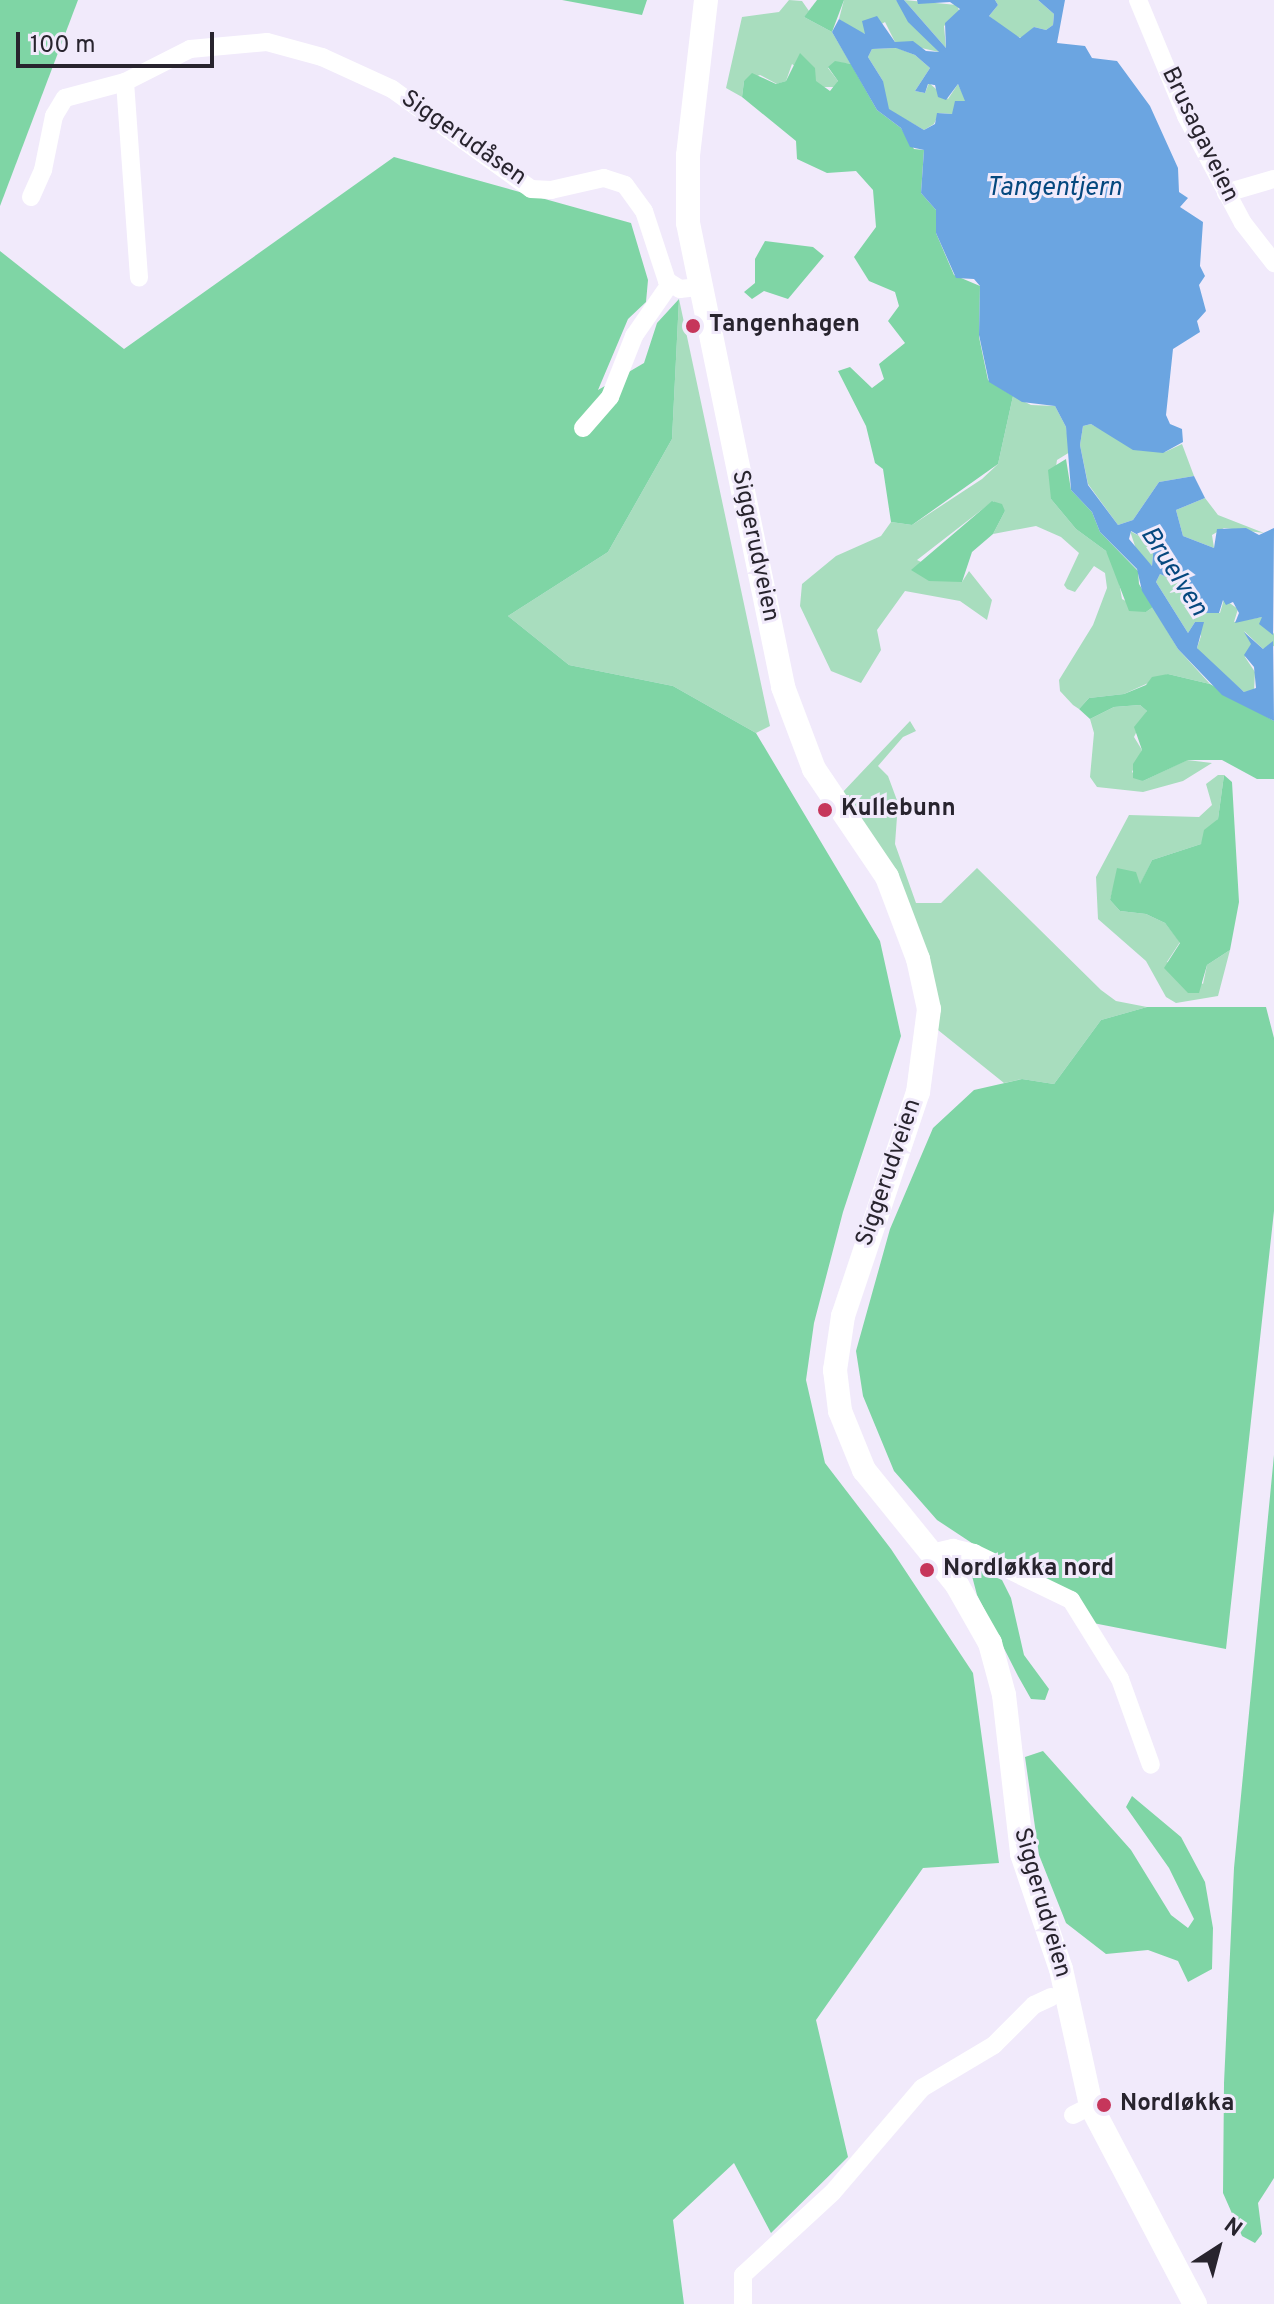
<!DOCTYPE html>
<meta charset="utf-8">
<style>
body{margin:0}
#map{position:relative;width:1274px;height:2304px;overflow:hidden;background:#f1eafb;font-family:Overpass,sans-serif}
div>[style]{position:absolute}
.green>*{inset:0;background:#a8ddbe}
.forest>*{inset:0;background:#7fd5a5}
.water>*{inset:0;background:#6ba5e1}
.minor>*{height:18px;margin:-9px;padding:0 9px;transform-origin:9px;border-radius:9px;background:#fff}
.major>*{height:24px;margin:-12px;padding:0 12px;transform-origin:12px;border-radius:12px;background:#fff}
.dots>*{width:22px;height:22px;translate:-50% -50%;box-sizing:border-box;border:4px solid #f1eafb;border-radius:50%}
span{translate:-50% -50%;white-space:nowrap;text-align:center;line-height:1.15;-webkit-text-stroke:6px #f1eafb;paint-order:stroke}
.street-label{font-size:24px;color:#28242e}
.poi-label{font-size:24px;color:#28242e;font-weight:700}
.left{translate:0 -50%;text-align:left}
.water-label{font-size:26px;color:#05487f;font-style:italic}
.north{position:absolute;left:1178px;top:2208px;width:80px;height:80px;-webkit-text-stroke:6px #f1eafb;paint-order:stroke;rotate:36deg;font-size:22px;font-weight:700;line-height:32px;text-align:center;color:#28242e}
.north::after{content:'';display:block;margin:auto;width:28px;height:36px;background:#28242e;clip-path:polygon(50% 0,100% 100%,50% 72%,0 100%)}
.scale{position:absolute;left:16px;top:32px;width:198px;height:36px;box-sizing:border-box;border:4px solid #28242e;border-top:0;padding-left:10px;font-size:24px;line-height:28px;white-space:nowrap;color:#28242e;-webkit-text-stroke:6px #f1eafb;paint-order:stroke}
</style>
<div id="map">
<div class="green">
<div style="clip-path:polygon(789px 0,802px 1px,809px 11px,804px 17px,832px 32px,851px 64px,835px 62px,828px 68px,838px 81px,835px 87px,822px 87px,792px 64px,786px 81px,777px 84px,760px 75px,744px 81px,742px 97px,726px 88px,742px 17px,779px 12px)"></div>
<div style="clip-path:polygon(844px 0,896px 0,939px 52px,895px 42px,885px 22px,865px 34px,854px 30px,839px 19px)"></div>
<div style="clip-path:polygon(904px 0,957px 5px,960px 13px,944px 26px,946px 48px)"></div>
<div style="clip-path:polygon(995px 0,1038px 0,1054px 14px,1053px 25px,1046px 30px,1034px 27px,1026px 38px,1015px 37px,989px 16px,998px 5px)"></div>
<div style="clip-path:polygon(897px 48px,915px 55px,930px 68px,915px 91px,925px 93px,929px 83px,948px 99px,958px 84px,966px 101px,952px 114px,939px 113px,934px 124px,924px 130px,889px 110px,882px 98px,883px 81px,868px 57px,872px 49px)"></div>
<div style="clip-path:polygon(679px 299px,770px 726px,756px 733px,673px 686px,569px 665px,508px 616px,608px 552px,672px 439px)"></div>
<div style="clip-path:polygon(1013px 396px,1031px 405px,1055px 406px,1066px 427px,1070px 452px,1057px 460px,1051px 499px,1076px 529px,1106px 551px,1116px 565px,1122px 599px,1146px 612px,1153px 607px,1178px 649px,1210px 684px,1168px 674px,1124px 694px,1089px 698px,1079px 709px,1073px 705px,1060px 691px,1059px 680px,1093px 625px,1107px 588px,1105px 573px,1094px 566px,1075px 592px,1067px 589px,1064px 585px,1079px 553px,1061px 537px,1036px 526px,993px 534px,1005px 511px,993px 501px,917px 560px,962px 582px,969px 571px,992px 600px,987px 620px,960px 601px,905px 591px,877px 630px,881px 650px,861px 683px,831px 671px,800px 606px,802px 584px,836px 556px,881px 536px,891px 522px,912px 525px,982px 479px,998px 464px)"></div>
<div style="clip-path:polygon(1091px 424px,1138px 450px,1165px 452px,1182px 444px,1194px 476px,1159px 482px,1133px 520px,1118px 525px,1088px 484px,1080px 445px,1083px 426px)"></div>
<div style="clip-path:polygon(1205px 498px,1218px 515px,1264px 533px,1224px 528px,1212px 535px,1214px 548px,1183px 536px,1176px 510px)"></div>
<div style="clip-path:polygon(1130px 531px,1154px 544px,1152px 566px,1137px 552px)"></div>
<div style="clip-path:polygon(1160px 574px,1182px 584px,1188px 606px,1200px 613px,1220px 613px,1224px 599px,1238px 609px,1234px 622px,1262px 617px,1274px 634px,1274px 646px,1263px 649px,1244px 631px,1252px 644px,1245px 657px,1255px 672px,1254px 691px,1244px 692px,1204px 657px,1197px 648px,1201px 636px,1195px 622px,1188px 633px,1156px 582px)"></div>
<div style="clip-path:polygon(1140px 705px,1147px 711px,1134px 737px,1142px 750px,1132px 772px,1143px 781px,1187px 760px,1212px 763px,1183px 781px,1143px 792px,1097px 787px,1090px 777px,1094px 733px,1090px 719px,1114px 707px)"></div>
<div style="clip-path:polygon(910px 721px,916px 731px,903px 737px,878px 766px,888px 776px,898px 803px,895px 844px,916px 903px,941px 903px,977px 868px,1101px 990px,1116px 1001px,1147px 1007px,1101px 1020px,1054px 1084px,1022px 1079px,1004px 1083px,938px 1030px,937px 1001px,841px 794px)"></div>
<div style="clip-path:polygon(1218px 775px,1224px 775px,1218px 819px,1201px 844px,1152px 860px,1140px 885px,1113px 889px,1110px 900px,1120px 911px,1146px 914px,1165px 923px,1180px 942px,1167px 962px,1203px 984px,1207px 965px,1230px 950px,1218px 996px,1176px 1003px,1166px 997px,1146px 961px,1098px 919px,1096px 877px,1129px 815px,1199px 817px,1212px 805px,1206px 784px)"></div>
</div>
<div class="forest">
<div style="clip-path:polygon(0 0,78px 0,0 206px)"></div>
<div style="clip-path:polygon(562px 0,647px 0,642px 15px)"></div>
<div style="clip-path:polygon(817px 0,844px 0,832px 32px,804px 17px)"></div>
<div style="clip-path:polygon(800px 53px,815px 68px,816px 81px,830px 91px,838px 81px,828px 67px,835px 61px,851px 64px,877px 110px,901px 128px,914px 149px,924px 150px,921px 193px,936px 210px,936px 233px,954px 275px,980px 286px,979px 337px,988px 380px,1013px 396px,998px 464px,912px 525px,891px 522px,883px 469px,875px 463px,866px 426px,838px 371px,850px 367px,872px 388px,884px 379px,879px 364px,905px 343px,888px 321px,899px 306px,895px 292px,869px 281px,854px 257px,876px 227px,873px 190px,856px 171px,827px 173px,797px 159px,796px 141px,742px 97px,744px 81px,752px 73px,776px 84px,786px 81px)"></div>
<div style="clip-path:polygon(394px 157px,631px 223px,648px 280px,646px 302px,628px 319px,598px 390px,644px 363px,657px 323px,679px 299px,672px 439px,608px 552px,508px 616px,569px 665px,673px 686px,756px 733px,880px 941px,901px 1036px,843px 1212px,814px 1323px,806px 1380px,825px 1463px,891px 1549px,973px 1673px,999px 1863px,923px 1868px,816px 2020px,848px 2157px,771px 2233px,734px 2163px,673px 2220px,684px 2304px,0 2304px,0 251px,124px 349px)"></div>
<div style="clip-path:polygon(765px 241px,813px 247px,824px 256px,788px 299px,764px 291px,752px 299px,744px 292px,755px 283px,755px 259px)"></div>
<div style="clip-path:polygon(1066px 459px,1071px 490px,1092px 512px,1100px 532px,1138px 571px,1139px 584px,1153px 607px,1146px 612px,1129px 611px,1106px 551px,1076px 529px,1051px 499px,1048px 470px)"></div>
<div style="clip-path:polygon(992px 501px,1002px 504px,1005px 511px,993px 534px,972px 552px,962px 582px,929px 581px,911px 570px)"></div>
<div style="clip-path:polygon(1168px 674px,1210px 684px,1274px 721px,1274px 779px,1257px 779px,1222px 760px,1188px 760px,1143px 781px,1133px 778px,1133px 764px,1142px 750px,1134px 727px,1147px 711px,1140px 705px,1114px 707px,1090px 719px,1079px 709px,1089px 698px,1124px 694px,1146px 685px,1152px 677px)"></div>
<div style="clip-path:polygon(1224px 775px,1232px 782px,1239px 902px,1230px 950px,1207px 965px,1199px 993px,1188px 993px,1164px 968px,1180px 943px,1165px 923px,1146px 914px,1120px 911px,1110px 900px,1117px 868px,1136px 872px,1140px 884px,1152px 860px,1201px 844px,1204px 830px,1218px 819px)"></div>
<div style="clip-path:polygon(1147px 1007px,1266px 1007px,1274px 1038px,1274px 1211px,1226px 1649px,1093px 1623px,937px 1520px,894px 1471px,863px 1396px,856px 1351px,890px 1229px,933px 1128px,974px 1090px,1022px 1079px,1054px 1084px,1101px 1020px)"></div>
<div style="clip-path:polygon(1274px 1455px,1274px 2178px,1258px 2203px,1262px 2234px,1255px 2243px,1242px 2236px,1223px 2193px,1224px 2083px,1234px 1868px)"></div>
<div style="clip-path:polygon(979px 1570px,1002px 1580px,1011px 1598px,1024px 1655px,1049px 1689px,1045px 1700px,1031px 1699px,1018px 1676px,977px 1595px,972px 1576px)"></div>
<div style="clip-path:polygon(1043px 1751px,1131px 1850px,1171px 1915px,1188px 1928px,1194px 1919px,1169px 1868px,1126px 1807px,1132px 1796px,1181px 1837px,1205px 1882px,1213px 1928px,1212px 1969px,1188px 1982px,1178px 1961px,1148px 1950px,1106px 1954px,1066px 1923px,1039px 1855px,1025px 1757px)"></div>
</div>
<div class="water">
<div style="clip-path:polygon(evenodd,896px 0,904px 0,946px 48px,945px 23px,960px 9px,950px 2px,918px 4px,917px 0,995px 0,998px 5px,989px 16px,1020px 38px,1034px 27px,1046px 30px,1053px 25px,1054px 14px,1038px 0,1065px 0,1057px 43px,1085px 46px,1092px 58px,1117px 61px,1150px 106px,1178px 168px,1179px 192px,1188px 198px,1180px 207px,1203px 222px,1200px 266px,1205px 276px,1199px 285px,1206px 311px,1197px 321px,1200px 332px,1173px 349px,1166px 415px,1170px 424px,1182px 429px,1183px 442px,1163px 453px,1133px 450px,1091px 424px,1083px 426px,1080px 445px,1088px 485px,1118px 525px,1133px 520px,1159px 482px,1194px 476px,1205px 498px,1176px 510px,1183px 536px,1214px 548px,1217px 529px,1246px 528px,1259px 535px,1274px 528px,1273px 635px,1259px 624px,1262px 617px,1235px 623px,1239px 613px,1233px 602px,1226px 605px,1223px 600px,1219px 613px,1195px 613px,1182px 584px,1160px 574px,1156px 582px,1188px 633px,1195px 622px,1204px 622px,1197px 648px,1244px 692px,1256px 688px,1254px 667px,1244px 655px,1251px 644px,1244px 632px,1263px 649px,1273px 641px,1274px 721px,1222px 695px,1178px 649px,1142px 591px,1137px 569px,1100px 532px,1092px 512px,1071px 490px,1066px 427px,1055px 406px,1022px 402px,989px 382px,979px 335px,980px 286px,974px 279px,956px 278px,936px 233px,936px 210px,921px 193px,924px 150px,910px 147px,901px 128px,877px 110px,832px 32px,839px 19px,865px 34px,862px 21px,877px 16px,895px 42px,913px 41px,926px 51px,939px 52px,908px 22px,896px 0,896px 48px,915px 55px,930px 68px,915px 91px,925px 93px,928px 84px,935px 85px,938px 97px,946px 100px,958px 84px,965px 101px,955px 101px,952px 114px,937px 113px,935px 124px,924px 130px,889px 109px,883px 81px,868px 57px,872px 49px,896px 48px,896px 0,1131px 531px,1154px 544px,1152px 566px,1129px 539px,1131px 531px)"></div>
</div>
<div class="minor">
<div style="left:1138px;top:0;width:126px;rotate:67.5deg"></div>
<div style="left:1186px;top:116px;width:121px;rotate:62deg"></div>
<div style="left:1243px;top:223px;width:51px;rotate:52.2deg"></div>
<div style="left:125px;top:82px;width:196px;rotate:85.9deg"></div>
<div style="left:1226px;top:193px;width:50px;rotate:-16.3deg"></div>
<div style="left:31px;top:197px;width:30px;rotate:-66deg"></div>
<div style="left:43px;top:170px;width:55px;rotate:-78.5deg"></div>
<div style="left:54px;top:116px;width:21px;rotate:-59deg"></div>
<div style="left:65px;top:98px;width:62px;rotate:-14.9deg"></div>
<div style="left:125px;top:82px;width:73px;rotate:-26.9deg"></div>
<div style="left:190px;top:49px;width:77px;rotate:-5.2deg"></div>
<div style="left:267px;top:42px;width:57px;rotate:15.3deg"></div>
<div style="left:322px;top:57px;width:77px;rotate:24.6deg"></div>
<div style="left:392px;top:89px;width:171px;rotate:35.7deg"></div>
<div style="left:531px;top:189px;width:20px;rotate:3deg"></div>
<div style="left:551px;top:190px;width:54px;rotate:-12.8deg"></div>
<div style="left:604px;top:178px;width:22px;rotate:18deg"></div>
<div style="left:625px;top:185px;width:32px;rotate:54deg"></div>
<div style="left:644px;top:211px;width:74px;rotate:71.8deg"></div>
<div style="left:667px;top:281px;width:15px;rotate:32deg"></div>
<div style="left:680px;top:289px;width:20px;rotate:-6deg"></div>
<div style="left:583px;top:428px;width:41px;rotate:-48.9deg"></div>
<div style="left:610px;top:397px;width:66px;rotate:-68.5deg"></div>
<div style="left:634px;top:336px;width:63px;rotate:-55.3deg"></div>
<div style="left:931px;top:1553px;width:23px;rotate:-13deg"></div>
<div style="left:953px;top:1548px;width:22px;rotate:13deg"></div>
<div style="left:974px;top:1553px;width:108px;rotate:25.9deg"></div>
<div style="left:1071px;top:1600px;width:93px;rotate:58.2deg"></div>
<div style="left:1120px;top:1679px;width:91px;rotate:70.2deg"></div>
<div style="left:1073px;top:2115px;width:20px;rotate:-27deg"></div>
<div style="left:743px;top:2304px;width:29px;rotate:-90deg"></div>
<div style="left:743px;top:2275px;width:122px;rotate:-42.7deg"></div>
<div style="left:833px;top:2192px;width:137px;rotate:-49.4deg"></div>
<div style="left:922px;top:2088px;width:84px;rotate:-30.8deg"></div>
<div style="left:994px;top:2045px;width:57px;rotate:-45deg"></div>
<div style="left:1034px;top:2005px;width:19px;rotate:-25deg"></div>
</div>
<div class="major">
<div style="left:706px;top:0;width:156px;rotate:96.6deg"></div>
<div style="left:688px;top:155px;width:68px;rotate:90deg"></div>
<div style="left:688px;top:223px;width:474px;rotate:78.4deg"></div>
<div style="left:783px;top:687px;width:88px;rotate:69.3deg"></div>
<div style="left:814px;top:769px;width:130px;rotate:55.9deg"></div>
<div style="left:887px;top:877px;width:88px;rotate:69.3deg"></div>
<div style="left:918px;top:959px;width:51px;rotate:77.6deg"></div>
<div style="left:929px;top:1009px;width:84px;rotate:97.5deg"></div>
<div style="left:918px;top:1092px;width:236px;rotate:108.5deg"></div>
<div style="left:843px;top:1316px;width:55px;rotate:98.4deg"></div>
<div style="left:835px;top:1370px;width:41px;rotate:83deg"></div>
<div style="left:840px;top:1411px;width:64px;rotate:67.9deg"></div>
<div style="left:864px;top:1470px;width:148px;rotate:51deg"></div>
<div style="left:957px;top:1585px;width:67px;rotate:60.4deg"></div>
<div style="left:990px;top:1643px;width:54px;rotate:74.9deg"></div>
<div style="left:1004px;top:1695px;width:160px;rotate:83.5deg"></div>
<div style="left:1022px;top:1854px;width:121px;rotate:71.3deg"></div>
<div style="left:1061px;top:1969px;width:140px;rotate:77.6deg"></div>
<div style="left:1091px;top:2106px;width:224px;rotate:62.3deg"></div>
</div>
<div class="dots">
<div style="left:693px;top:326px;background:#c6365b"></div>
<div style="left:825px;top:810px;background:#c6365b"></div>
<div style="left:927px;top:1570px;background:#c6365b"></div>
<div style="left:1104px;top:2105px;background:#c6365b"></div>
</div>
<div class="street-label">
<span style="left:1199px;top:135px;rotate:64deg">Brusagaveien</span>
<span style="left:463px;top:139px;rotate:35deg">Siggerudåsen</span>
<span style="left:754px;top:546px;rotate:78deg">Siggerudveien</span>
<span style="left:890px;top:1173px;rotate:-71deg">Siggerudveien</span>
<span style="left:1041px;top:1903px;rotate:74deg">Siggerudveien</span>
</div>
<div class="poi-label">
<span class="left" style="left:709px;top:326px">Tangenhagen</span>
<span class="left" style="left:841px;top:810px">Kullebunn</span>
<span class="left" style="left:943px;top:1570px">Nordløkka nord</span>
<span class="left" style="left:1120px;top:2105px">Nordløkka</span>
</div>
<div class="water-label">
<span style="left:1054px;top:189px">Tangentjern</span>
<span style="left:1173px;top:572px;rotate:57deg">Bruelven</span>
</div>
<div class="north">N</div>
<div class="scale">100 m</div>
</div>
